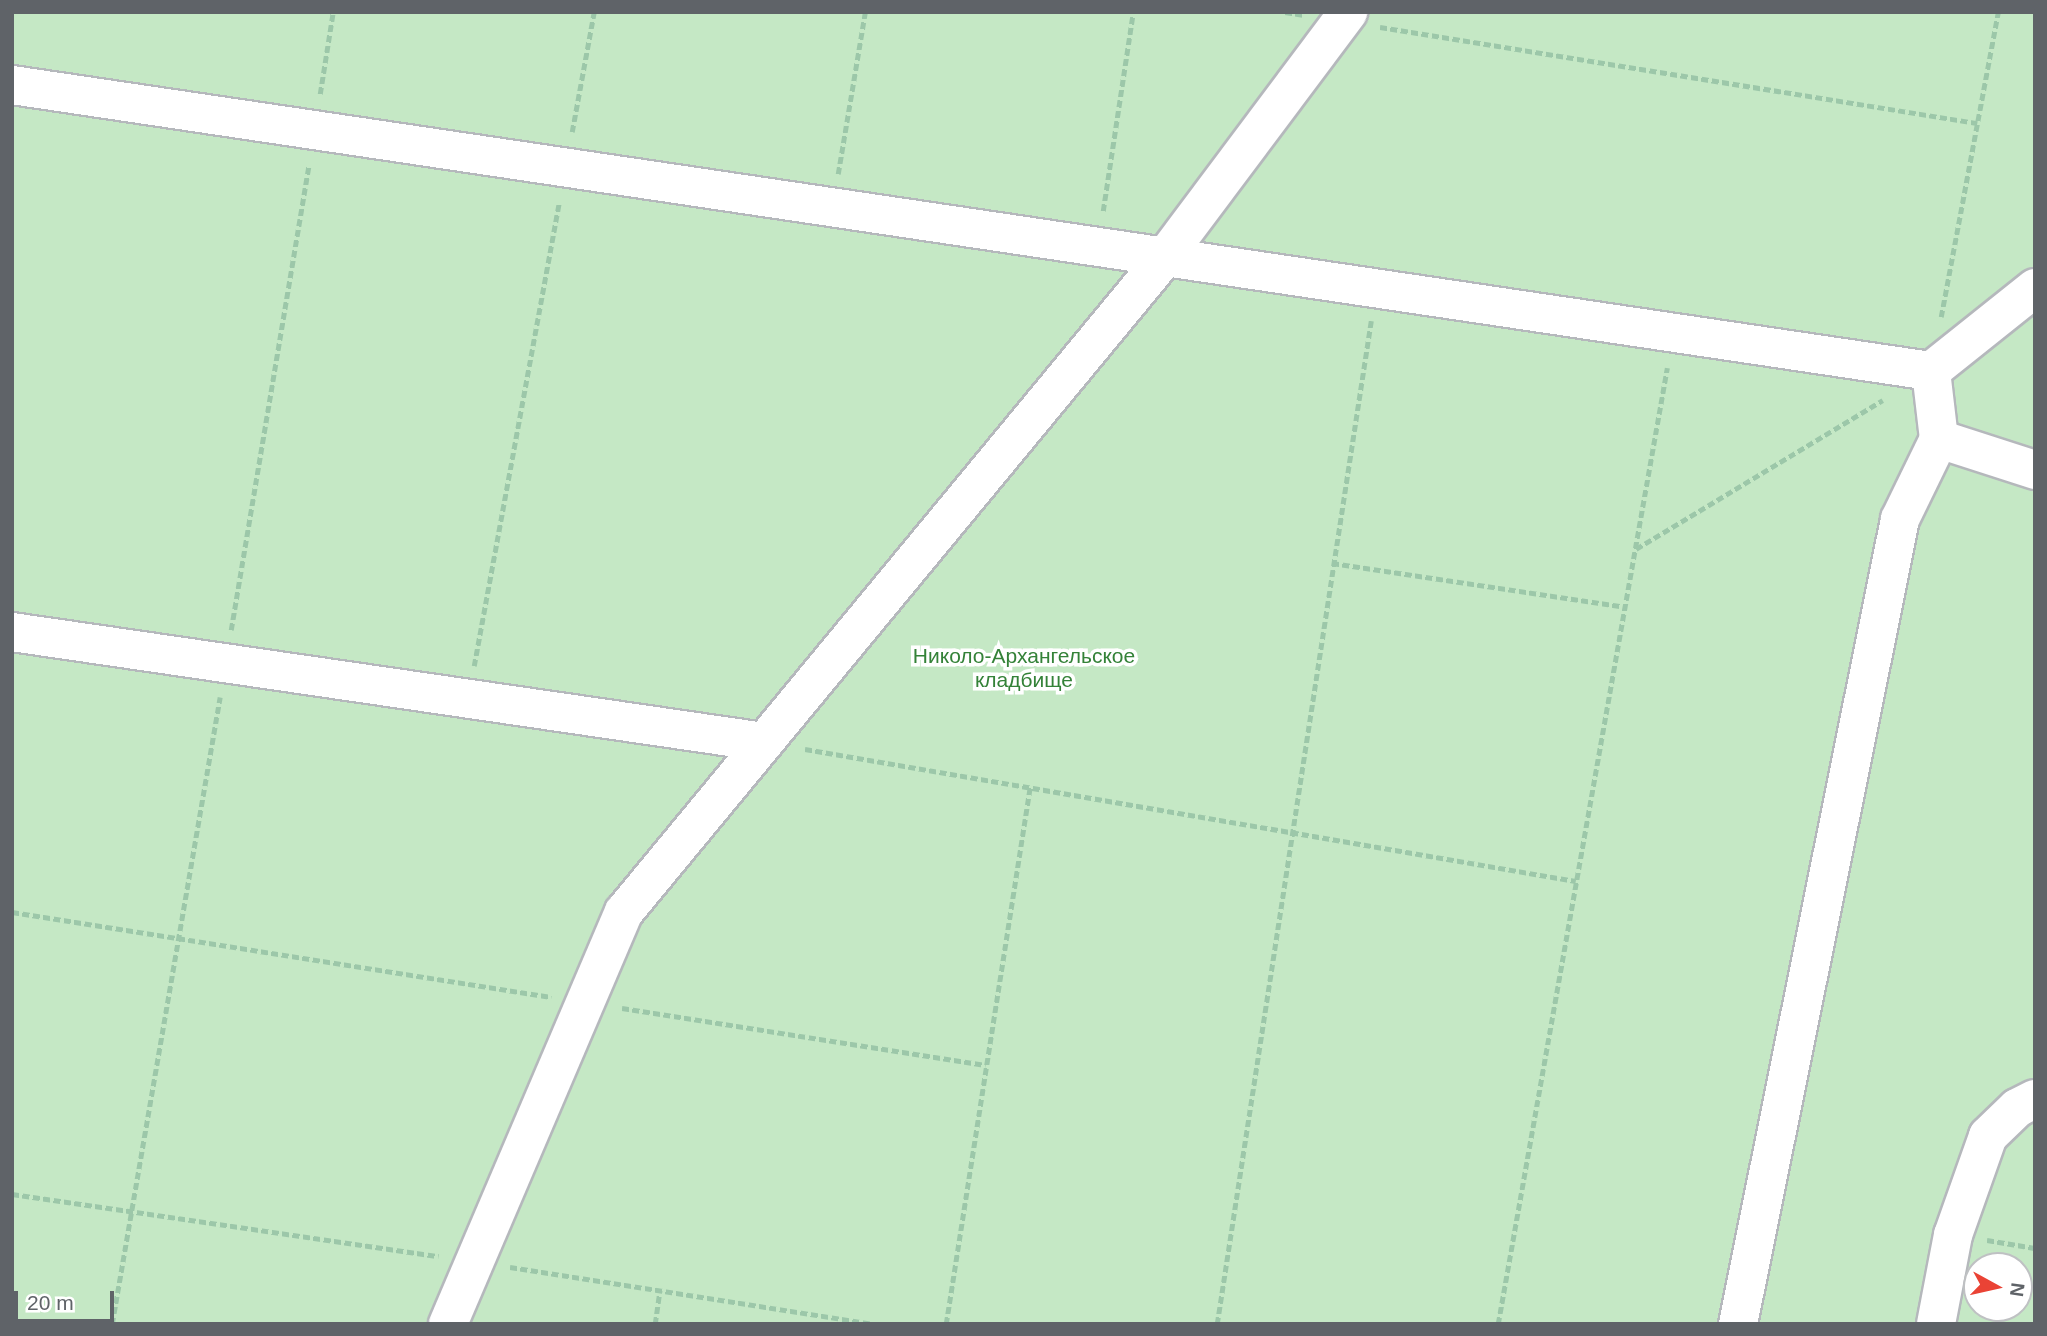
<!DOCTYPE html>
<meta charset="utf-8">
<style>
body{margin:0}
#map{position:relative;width:2047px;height:1336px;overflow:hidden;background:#f1efe8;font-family:Arial,sans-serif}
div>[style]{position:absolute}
.green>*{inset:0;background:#c5e8c5}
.path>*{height:4.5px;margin-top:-2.25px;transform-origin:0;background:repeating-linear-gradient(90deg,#9cc7a9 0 7px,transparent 0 10.5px)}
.roads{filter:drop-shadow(2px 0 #b5b8bc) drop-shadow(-2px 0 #b5b8bc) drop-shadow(0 2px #b5b8bc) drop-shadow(0 -2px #b5b8bc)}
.minor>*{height:38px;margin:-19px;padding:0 19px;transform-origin:19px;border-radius:19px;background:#fff}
span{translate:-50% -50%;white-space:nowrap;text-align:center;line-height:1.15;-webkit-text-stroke:7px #fff;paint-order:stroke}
.park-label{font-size:21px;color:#348238}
.frame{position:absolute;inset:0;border:14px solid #5f6368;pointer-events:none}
.north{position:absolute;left:1963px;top:1252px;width:70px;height:70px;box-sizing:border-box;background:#fff;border:2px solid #bfc1c3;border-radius:50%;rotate:98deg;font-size:19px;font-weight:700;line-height:28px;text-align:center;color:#5f6368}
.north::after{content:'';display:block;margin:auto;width:24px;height:32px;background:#ea4335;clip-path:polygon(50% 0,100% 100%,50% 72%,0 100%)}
.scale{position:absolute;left:14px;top:1291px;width:100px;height:32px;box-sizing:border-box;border:4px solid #5f6368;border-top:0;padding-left:9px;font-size:21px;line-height:24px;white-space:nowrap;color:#5f6368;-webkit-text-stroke:5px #fff;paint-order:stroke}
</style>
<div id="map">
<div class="green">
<div style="clip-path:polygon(evenodd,12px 12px,2035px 12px,2035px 1324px,12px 1324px,12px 12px,1977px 1266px,2019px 1266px,2019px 1308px,1977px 1308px,1977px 1266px)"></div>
</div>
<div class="path">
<div style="left:1285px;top:12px;width:18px;rotate:9deg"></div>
<div style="left:1380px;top:27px;width:605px;rotate:9.14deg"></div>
<div style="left:320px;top:94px;width:83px;rotate:-81deg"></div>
<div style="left:572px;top:132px;width:122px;rotate:-79.6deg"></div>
<div style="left:838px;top:174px;width:164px;rotate:-80.5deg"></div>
<div style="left:1103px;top:211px;width:201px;rotate:-81.4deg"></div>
<div style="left:1941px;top:317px;width:310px;rotate:-79.4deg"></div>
<div style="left:1636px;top:549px;width:288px;rotate:-31.1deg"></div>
<div style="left:1332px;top:563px;width:296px;rotate:8.5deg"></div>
<div style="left:231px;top:630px;width:471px;rotate:-80.5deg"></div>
<div style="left:474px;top:666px;width:472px;rotate:-79.6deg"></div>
<div style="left:805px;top:749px;width:782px;rotate:9.72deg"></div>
<div style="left:12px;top:912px;width:546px;rotate:8.96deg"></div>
<div style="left:622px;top:1008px;width:368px;rotate:8.9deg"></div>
<div style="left:12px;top:1194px;width:431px;rotate:8.3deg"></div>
<div style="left:1987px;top:1240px;width:49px;rotate:9.5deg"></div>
<div style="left:510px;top:1267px;width:366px;rotate:8.9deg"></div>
<div style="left:112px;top:1324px;width:636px;rotate:-80.23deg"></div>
<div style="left:655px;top:1324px;width:34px;rotate:-82deg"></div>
<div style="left:946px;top:1324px;width:544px;rotate:-81.11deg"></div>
<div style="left:1217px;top:1324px;width:1015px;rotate:-81.27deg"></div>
<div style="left:1498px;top:1324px;width:971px;rotate:-79.97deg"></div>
</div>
<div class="roads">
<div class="minor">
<div style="left:12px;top:85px;width:1940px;rotate:8.48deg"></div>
<div style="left:1931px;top:371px;width:133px;rotate:-38.6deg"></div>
<div style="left:1931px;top:371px;width:68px;rotate:83.3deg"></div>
<div style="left:1939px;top:439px;width:101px;rotate:17.9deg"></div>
<div style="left:12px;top:632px;width:760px;rotate:8.32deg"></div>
<div style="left:448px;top:1324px;width:448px;rotate:-66.9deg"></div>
<div style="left:624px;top:912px;width:850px;rotate:-50.44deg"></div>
<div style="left:1165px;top:257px;width:306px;rotate:-53.2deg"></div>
<div style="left:1738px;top:1324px;width:821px;rotate:-78.62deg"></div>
<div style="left:1900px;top:519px;width:89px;rotate:-64deg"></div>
<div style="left:1936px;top:1324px;width:91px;rotate:-79.2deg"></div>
<div style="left:1953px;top:1235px;width:105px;rotate:-70.5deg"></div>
<div style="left:1988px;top:1136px;width:40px;rotate:-44deg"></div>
<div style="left:2017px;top:1108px;width:20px;rotate:-27deg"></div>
</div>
</div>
<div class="park-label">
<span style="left:1024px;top:668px">Николо-Архангельское<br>кладбище</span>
</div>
<div class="frame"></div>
<div class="north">N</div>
<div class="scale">20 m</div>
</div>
